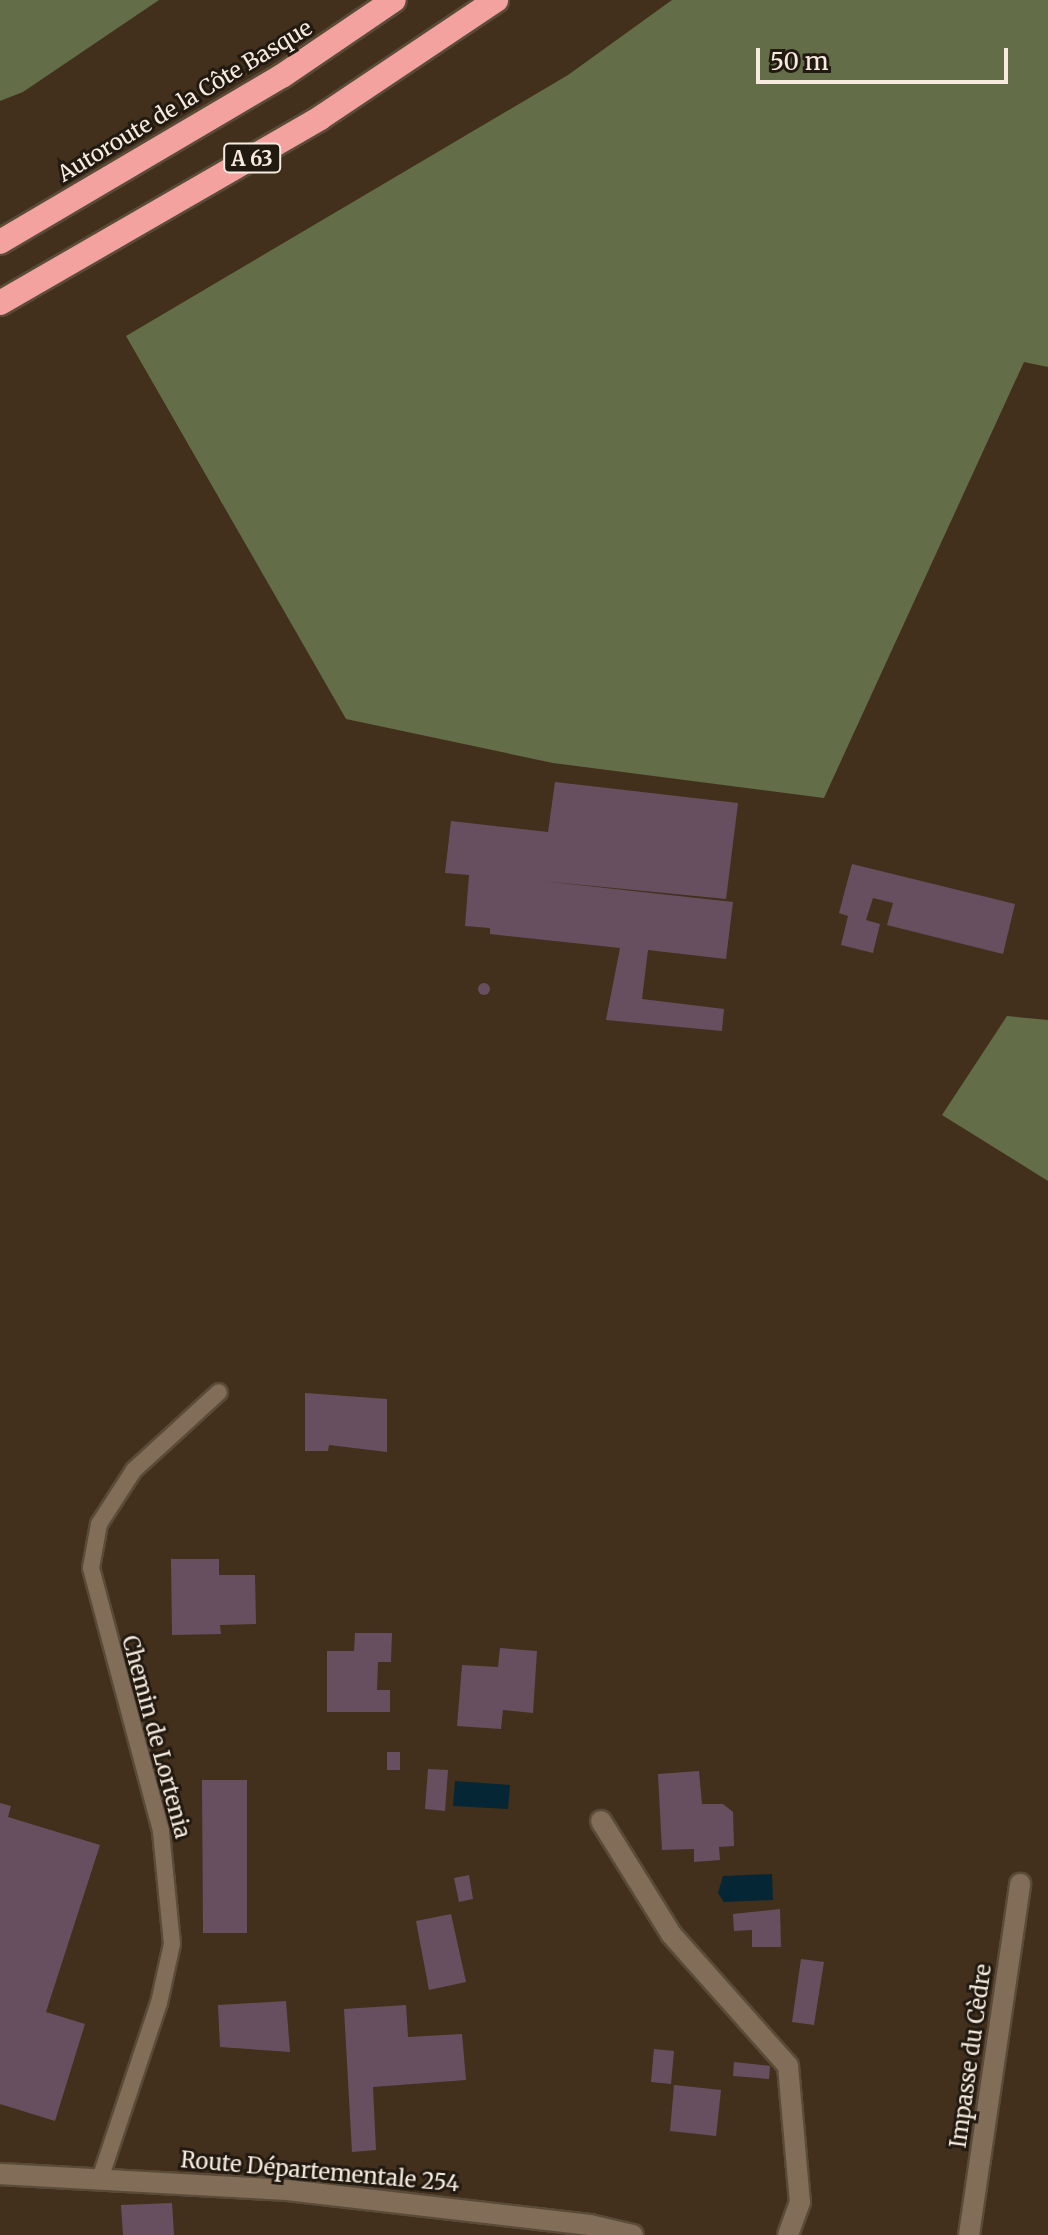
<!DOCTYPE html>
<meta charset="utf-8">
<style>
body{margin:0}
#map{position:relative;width:1048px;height:2235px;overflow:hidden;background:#42301c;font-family:Merriweather,serif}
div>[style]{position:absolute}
.forest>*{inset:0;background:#636d47}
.water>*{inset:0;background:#052634}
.building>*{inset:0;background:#684f5f}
.round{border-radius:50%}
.roads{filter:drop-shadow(2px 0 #5a4b39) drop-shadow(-2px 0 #5a4b39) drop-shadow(0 2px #5a4b39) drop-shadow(0 -2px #5a4b39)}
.lane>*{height:16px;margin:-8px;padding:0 8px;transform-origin:8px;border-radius:8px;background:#826d58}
.street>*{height:20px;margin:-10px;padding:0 10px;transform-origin:10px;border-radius:10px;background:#826d58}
.secondary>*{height:20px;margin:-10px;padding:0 10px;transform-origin:10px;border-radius:10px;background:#826d58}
.highway>*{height:24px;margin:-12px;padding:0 12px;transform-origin:12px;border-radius:12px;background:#f4a29f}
span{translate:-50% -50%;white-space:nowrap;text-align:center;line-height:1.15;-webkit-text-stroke:6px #221a11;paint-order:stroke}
.shield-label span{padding:2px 6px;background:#221a11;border:2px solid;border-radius:6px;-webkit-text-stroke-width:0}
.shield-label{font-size:20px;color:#f7ebdf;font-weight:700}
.street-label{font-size:22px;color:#f7ebdf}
.scale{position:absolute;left:756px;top:48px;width:252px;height:36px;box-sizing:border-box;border:4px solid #f7ebdf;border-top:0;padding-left:10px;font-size:24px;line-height:28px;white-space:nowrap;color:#f7ebdf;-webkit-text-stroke:6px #221a11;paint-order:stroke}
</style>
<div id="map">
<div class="forest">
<div style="clip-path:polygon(0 0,159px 0,23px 92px,0 101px)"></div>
<div style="clip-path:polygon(672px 0,1048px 0,1048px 367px,1024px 362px,824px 798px,553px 763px,346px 719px,126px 336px,568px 75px)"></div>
<div style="clip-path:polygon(1007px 1016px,1048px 1020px,1048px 1181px,942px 1115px)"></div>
</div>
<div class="water">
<div style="clip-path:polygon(455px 1781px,510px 1785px,508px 1809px,453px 1806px)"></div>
<div style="clip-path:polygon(772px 1874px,773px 1900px,724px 1902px,718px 1893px,723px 1876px)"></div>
</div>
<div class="building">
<div style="clip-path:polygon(555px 782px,738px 803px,726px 899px,542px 881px,733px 902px,726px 959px,648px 950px,642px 999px,724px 1009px,722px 1031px,606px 1020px,620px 948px,490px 934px,490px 928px,465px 926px,469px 875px,445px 873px,451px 821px,548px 832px)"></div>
<div style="clip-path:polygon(852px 864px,1015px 904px,1003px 954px,887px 925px,893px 903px,873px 898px,866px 920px,880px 924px,873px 953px,841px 945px,848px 916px,839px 913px)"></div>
<div class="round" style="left:478px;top:983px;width:12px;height:12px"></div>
<div style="clip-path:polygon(305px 1393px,387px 1399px,387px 1452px,329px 1445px,328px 1451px,305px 1451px)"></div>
<div style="clip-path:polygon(171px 1559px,219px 1559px,219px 1575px,255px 1575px,256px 1624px,220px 1625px,221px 1634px,172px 1635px)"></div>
<div style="clip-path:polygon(355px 1633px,392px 1633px,391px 1662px,378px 1662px,377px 1690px,390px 1690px,390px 1712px,327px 1712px,327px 1651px,354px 1651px)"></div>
<div style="clip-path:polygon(500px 1648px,537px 1651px,533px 1713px,503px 1710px,501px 1729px,457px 1726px,462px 1665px,498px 1667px)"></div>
<div style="clip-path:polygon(387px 1752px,400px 1752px,400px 1770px,387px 1770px)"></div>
<div style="clip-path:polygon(428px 1769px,448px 1770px,445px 1811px,425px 1809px)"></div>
<div style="clip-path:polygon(699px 1771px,702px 1804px,723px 1804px,733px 1812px,734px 1846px,719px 1847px,720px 1860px,694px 1862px,694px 1849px,662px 1850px,658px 1774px)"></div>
<div style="clip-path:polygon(202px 1780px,247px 1780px,247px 1933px,203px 1933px)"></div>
<div style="clip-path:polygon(0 1803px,11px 1806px,8px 1817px,100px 1845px,46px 2012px,85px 2024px,55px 2121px,0 2104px)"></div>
<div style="clip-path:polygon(469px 1875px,473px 1899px,459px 1902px,454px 1878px)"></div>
<div style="clip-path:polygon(780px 1909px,781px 1947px,752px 1947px,752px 1930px,734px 1931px,733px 1914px)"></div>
<div style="clip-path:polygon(451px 1914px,466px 1982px,429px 1990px,416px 1921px)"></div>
<div style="clip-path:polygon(801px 1959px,824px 1962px,814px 2025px,792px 2022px)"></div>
<div style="clip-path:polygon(286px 2001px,290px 2052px,220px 2047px,218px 2005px)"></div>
<div style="clip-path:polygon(406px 2005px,408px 2037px,462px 2034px,466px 2080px,373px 2087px,376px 2150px,352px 2152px,344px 2009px)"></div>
<div style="clip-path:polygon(654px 2049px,674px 2051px,671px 2084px,651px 2082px)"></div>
<div style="clip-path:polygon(734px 2062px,770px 2066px,769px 2079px,733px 2076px)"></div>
<div style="clip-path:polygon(674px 2085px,721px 2090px,716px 2136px,670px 2131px)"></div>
<div style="clip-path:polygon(172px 2203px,174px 2235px,123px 2235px,121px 2205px)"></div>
</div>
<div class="roads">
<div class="lane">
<div style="left:100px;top:2179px;width:186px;rotate:-71.5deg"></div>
<div style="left:159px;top:2003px;width:60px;rotate:-77.6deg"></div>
<div style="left:172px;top:1944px;width:114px;rotate:-95.6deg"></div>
<div style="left:161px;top:1831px;width:272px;rotate:-104.9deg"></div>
<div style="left:91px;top:1568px;width:45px;rotate:-79.7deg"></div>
<div style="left:99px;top:1524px;width:64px;rotate:-57.1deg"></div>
<div style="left:134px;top:1470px;width:115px;rotate:-42.5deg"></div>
</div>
<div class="street">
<div style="left:601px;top:1821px;width:133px;rotate:58.2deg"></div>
<div style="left:671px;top:1934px;width:176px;rotate:48.4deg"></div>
<div style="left:788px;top:2066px;width:137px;rotate:85deg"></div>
<div style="left:800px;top:2202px;width:35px;rotate:110deg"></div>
<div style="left:969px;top:2235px;width:355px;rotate:-81.7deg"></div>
</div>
<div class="secondary">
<div style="left:0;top:2174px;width:287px;rotate:3.2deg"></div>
<div style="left:287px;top:2190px;width:305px;rotate:6.6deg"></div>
<div style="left:590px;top:2225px;width:44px;rotate:13.1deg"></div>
</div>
<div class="highway">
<div style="left:0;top:242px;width:327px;rotate:-30.5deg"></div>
<div style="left:282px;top:76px;width:135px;rotate:-34.2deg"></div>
<div style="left:0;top:303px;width:370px;rotate:-30deg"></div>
<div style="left:320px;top:118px;width:212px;rotate:-33.8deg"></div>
</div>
</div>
<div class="shield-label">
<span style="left:252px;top:158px">A 63</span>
</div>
<div class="street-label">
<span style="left:185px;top:101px;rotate:-31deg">Autoroute de la Côte Basque</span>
<span style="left:156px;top:1737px;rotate:75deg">Chemin de Lortenia</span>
<span style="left:971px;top:2056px;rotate:-82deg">Impasse du Cèdre</span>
<span style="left:320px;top:2172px;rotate:5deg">Route Départementale 254</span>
</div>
<div class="scale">50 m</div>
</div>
